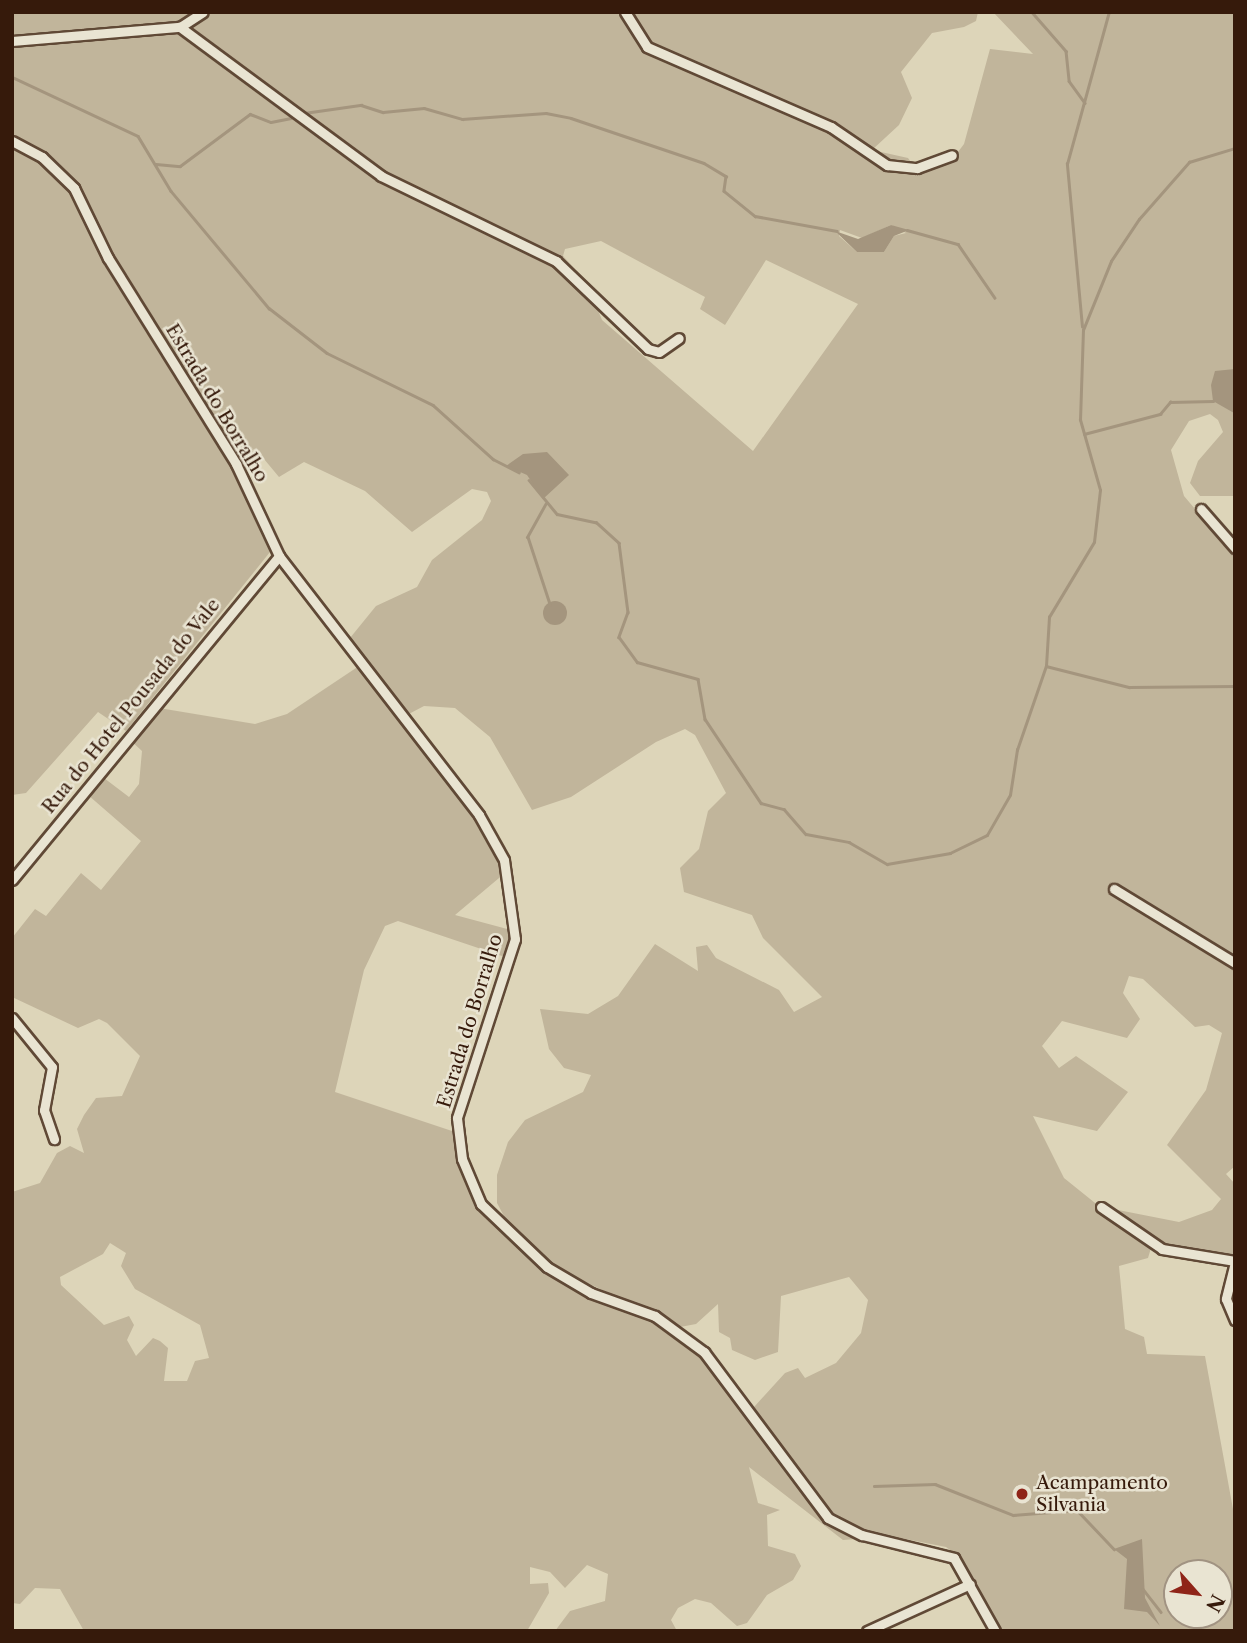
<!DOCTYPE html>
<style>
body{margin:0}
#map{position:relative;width:1247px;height:1643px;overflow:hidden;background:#ddd5b9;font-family:"Libre Caslon Text",serif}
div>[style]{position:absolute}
.green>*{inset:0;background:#c1b59b}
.water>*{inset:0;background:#a4957e}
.round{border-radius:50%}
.stream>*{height:2.5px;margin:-1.25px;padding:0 1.25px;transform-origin:1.25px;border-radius:1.25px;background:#a4957e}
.roads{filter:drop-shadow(2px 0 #604936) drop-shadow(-2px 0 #604936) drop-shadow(0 2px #604936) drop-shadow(0 -2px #604936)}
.minor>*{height:9px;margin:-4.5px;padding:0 4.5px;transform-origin:4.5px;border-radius:4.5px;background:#e9e4d2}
.dots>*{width:19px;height:19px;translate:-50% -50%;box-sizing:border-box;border:4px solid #e9e4d2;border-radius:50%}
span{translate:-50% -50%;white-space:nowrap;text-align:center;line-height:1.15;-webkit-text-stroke:5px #e9e4d2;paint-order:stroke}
.street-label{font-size:19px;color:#361a0b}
.poi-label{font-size:19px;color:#361a0b}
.left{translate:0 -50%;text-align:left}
.frame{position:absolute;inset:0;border:14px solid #361a0b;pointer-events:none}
.north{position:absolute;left:1163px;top:1559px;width:70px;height:70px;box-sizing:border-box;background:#e9e4d2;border:2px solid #a19382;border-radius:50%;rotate:118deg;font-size:19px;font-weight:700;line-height:28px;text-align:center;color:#361a0b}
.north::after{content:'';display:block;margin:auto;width:24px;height:32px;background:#8f2418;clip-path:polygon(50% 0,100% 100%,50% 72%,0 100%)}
</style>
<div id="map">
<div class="green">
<div style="clip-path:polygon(12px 12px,197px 12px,172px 24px,12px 39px)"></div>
<div style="clip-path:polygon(evenodd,207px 12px,978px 12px,976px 21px,964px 27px,932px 33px,901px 72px,912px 98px,899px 125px,872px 150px,908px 158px,913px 165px,958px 152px,964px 144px,990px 49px,1033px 54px,993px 12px,1235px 12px,1235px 496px,1200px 496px,1190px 483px,1198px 461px,1223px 432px,1218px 420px,1210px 414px,1189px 421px,1171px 450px,1184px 496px,1235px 556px,1235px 960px,1171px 921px,1170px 929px,1235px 969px,1235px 1166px,1226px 1174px,1235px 1184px,1235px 1257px,1169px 1248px,1113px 1209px,1179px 1222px,1212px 1210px,1221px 1199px,1167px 1145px,1206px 1090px,1222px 1033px,1209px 1025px,1195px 1027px,1143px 979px,1129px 976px,1123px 993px,1140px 1019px,1127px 1038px,1062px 1021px,1042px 1046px,1059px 1068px,1076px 1056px,1128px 1092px,1097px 1131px,1033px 1116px,1064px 1178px,1151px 1248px,1148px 1258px,1119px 1266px,1125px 1329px,1144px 1337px,1147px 1354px,1205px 1356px,1235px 1520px,1235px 1631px,999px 1631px,957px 1555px,946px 1547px,855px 1529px,831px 1515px,754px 1407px,785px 1373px,798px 1368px,805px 1378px,836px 1363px,861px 1333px,868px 1300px,849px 1277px,781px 1296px,778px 1352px,755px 1360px,732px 1350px,730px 1338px,719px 1332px,718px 1304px,696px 1324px,680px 1327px,552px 1266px,505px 1218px,497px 1203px,497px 1175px,508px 1142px,525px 1120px,583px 1092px,591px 1075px,564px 1068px,549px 1049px,540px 1009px,588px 1014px,618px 996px,655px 944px,698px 971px,696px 947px,707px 945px,716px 958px,779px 990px,794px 1012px,822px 997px,763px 938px,752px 915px,684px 892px,680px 868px,699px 849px,708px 811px,726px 793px,695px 735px,685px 729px,656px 742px,571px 797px,532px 810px,490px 737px,455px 708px,424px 706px,405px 716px,350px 638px,376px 606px,417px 587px,432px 560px,482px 520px,491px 501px,487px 492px,472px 489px,412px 532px,365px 491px,304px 462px,279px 477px,264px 459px,244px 471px,110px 255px,78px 188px,39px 151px,12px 138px,12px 46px,179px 32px,207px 12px,891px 225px,906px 233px,894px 236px,884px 252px,857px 252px,839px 236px,840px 230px,862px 238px,891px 225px,207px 12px,601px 241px,705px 297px,700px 309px,725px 325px,766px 260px,858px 304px,753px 451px,602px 320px,586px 281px,563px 256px,565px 249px,601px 241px,207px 12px,1177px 1573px,1219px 1573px,1219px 1615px,1177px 1615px,1177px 1573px)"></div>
<div style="clip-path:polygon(12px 142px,67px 180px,217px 437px,270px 552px,126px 731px,98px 712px,26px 793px,12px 795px)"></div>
<div style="clip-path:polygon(evenodd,359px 666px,482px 826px,505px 873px,455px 915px,511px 930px,505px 957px,398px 921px,385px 926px,364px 970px,335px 1092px,452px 1131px,467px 1188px,506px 1237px,573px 1289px,657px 1321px,696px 1348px,817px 1511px,856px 1539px,843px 1540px,749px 1467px,758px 1503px,780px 1510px,767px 1515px,768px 1546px,795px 1554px,801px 1566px,793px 1580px,767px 1595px,747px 1623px,737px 1626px,711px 1603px,695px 1599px,678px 1608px,671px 1620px,677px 1631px,555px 1631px,570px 1611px,605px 1601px,608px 1574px,587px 1565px,565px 1588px,550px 1572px,530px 1567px,530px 1584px,548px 1583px,549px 1593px,527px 1631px,84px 1631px,60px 1589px,35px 1588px,20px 1604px,12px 1603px,12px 1192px,40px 1183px,57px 1153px,70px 1146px,84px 1153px,77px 1129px,84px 1115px,96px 1098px,122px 1096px,140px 1056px,107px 1023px,99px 1019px,78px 1028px,12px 997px,12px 938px,35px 909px,46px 916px,81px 873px,101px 890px,141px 841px,88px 795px,104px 778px,129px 797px,139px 784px,142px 751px,128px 738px,153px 707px,255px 724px,287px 714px,359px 666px,110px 1243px,126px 1253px,121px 1266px,135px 1289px,200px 1325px,209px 1358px,195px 1361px,187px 1381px,164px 1381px,168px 1348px,160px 1341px,153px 1338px,136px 1356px,127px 1340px,134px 1325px,129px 1316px,104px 1325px,61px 1285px,60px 1277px,103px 1254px,110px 1243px)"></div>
</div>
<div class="water">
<div style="clip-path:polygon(891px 225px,909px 230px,894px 236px,884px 252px,857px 252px,835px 231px,858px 239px)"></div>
<div style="clip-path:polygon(1235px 369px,1235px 412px,1234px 413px,1213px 401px,1211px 385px,1215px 371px)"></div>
<div style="clip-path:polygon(547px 452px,569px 475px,543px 499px,527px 475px,506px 466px,523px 454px)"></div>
<div class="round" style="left:543px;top:601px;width:24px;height:24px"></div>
<div style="clip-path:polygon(1142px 1539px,1145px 1598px,1160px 1626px,1147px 1612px,1124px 1609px,1127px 1559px,1114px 1549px)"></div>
</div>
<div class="stream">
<div style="left:1032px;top:12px;width:52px;rotate:48.9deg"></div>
<div style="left:1066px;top:51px;width:30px;rotate:84deg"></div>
<div style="left:1069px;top:81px;width:27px;rotate:54deg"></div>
<div style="left:12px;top:77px;width:139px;rotate:25.1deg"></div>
<div style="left:138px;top:136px;width:64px;rotate:59deg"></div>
<div style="left:171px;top:191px;width:153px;rotate:50.1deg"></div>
<div style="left:269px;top:308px;width:73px;rotate:37.8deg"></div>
<div style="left:327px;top:353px;width:118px;rotate:26.1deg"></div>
<div style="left:433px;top:405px;width:81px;rotate:42deg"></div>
<div style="left:493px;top:459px;width:29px;rotate:27deg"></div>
<div style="left:304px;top:113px;width:58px;rotate:-8deg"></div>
<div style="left:361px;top:105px;width:23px;rotate:18deg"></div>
<div style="left:383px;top:112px;width:41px;rotate:-5.6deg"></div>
<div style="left:424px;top:108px;width:40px;rotate:16deg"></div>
<div style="left:462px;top:119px;width:84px;rotate:-4.1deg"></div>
<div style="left:546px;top:113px;width:25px;rotate:11deg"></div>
<div style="left:571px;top:118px;width:140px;rotate:18.7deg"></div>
<div style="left:704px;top:163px;width:26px;rotate:31deg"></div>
<div style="left:726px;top:176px;width:15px;rotate:98deg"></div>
<div style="left:724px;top:191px;width:40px;rotate:39deg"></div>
<div style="left:755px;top:216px;width:83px;rotate:10.4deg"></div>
<div style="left:156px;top:164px;width:24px;rotate:5deg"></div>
<div style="left:180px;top:166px;width:87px;rotate:-36.6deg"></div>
<div style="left:250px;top:114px;width:22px;rotate:21deg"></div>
<div style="left:271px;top:122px;width:20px;rotate:-11deg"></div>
<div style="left:907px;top:230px;width:53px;rotate:15.4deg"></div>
<div style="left:958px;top:244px;width:65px;rotate:55.6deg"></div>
<div style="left:1082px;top:327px;width:164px;rotate:-95.3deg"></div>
<div style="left:1067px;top:164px;width:158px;rotate:-74.6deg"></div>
<div style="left:1084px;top:434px;width:79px;rotate:-14.7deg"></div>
<div style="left:1160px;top:414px;width:16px;rotate:-50deg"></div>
<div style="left:1170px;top:402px;width:43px;rotate:-1.3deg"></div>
<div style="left:529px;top:480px;width:44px;rotate:50.5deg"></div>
<div style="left:557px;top:514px;width:40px;rotate:12deg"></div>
<div style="left:596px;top:522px;width:31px;rotate:42deg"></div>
<div style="left:619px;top:543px;width:70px;rotate:82.6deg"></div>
<div style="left:628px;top:612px;width:27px;rotate:110deg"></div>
<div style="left:619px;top:637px;width:31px;rotate:54deg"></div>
<div style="left:637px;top:662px;width:63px;rotate:15.6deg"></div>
<div style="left:698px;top:679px;width:41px;rotate:80.1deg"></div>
<div style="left:705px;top:719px;width:101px;rotate:56.3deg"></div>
<div style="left:761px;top:803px;width:24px;rotate:15deg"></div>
<div style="left:784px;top:809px;width:33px;rotate:49deg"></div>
<div style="left:806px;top:834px;width:44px;rotate:10.5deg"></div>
<div style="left:849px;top:842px;width:44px;rotate:30.1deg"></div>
<div style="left:887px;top:864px;width:64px;rotate:-9.9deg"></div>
<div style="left:950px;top:853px;width:41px;rotate:-25.9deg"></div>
<div style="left:987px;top:835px;width:46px;rotate:-60.1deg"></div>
<div style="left:1010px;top:795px;width:46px;rotate:-81.2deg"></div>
<div style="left:1017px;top:750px;width:89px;rotate:-71deg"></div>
<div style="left:1046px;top:666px;width:49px;rotate:-86.5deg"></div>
<div style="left:1049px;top:617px;width:87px;rotate:-59deg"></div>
<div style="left:1094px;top:542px;width:52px;rotate:-83.4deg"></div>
<div style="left:1100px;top:490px;width:73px;rotate:-105.9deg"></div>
<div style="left:1080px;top:420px;width:90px;rotate:-88.1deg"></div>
<div style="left:1083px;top:330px;width:74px;rotate:-67.9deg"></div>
<div style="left:1111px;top:261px;width:50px;rotate:-56.3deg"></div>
<div style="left:1139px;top:219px;width:76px;rotate:-48.7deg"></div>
<div style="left:1189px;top:162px;width:48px;rotate:-16.9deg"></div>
<div style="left:546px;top:504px;width:38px;rotate:119deg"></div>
<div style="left:528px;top:537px;width:71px;rotate:71.8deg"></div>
<div style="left:1046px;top:666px;width:86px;rotate:14.2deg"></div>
<div style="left:1129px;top:687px;width:106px;rotate:-0.5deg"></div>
<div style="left:874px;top:1486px;width:61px;rotate:-1.9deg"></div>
<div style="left:935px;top:1484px;width:84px;rotate:21.7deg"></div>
<div style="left:1013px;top:1515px;width:64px;rotate:-4.5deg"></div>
<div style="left:1077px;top:1510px;width:54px;rotate:46.5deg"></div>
<div style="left:1143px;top:1589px;width:29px;rotate:52deg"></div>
<div style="left:1197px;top:1615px;width:16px;rotate:76deg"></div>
</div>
<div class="roads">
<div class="minor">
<div style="left:625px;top:12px;width:41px;rotate:57.8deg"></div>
<div style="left:647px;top:47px;width:201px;rotate:23.5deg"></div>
<div style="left:831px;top:127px;width:68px;rotate:34.2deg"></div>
<div style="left:887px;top:165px;width:30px;rotate:6deg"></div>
<div style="left:917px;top:168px;width:37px;rotate:-20deg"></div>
<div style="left:180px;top:27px;width:250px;rotate:36.5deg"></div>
<div style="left:381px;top:176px;width:195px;rotate:25.9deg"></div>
<div style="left:556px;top:261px;width:127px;rotate:43.7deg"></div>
<div style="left:648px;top:349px;width:11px;rotate:15deg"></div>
<div style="left:659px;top:352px;width:24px;rotate:-35deg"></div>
<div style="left:12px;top:41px;width:169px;rotate:-4.8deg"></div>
<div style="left:180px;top:27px;width:27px;rotate:-33deg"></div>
<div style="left:12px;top:141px;width:34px;rotate:28deg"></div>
<div style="left:42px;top:157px;width:45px;rotate:44.1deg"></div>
<div style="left:74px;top:188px;width:78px;rotate:64.1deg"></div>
<div style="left:108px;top:258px;width:243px;rotate:58.1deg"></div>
<div style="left:236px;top:464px;width:102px;rotate:64.9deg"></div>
<div style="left:279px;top:556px;width:327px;rotate:52.3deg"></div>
<div style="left:479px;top:815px;width:51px;rotate:60.9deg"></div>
<div style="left:504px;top:860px;width:80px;rotate:82.1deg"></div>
<div style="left:515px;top:939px;width:188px;rotate:108deg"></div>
<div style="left:457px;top:1118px;width:41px;rotate:83deg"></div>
<div style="left:462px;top:1159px;width:49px;rotate:67.1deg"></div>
<div style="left:481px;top:1204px;width:91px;rotate:43.7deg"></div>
<div style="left:547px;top:1267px;width:51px;rotate:30.6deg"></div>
<div style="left:591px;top:1293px;width:68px;rotate:19.8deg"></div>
<div style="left:655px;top:1316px;width:61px;rotate:36.3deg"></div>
<div style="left:704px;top:1352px;width:207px;rotate:53.2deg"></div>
<div style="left:828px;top:1518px;width:38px;rotate:27deg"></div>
<div style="left:862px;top:1535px;width:95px;rotate:14deg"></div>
<div style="left:954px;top:1558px;width:84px;rotate:60.7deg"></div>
<div style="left:1201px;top:509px;width:52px;rotate:48.9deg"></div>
<div style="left:12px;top:880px;width:420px;rotate:-50.5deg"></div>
<div style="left:1114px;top:889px;width:142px;rotate:31.4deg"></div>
<div style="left:12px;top:1018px;width:63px;rotate:50.8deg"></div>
<div style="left:52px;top:1067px;width:44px;rotate:100.5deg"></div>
<div style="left:44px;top:1110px;width:31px;rotate:71deg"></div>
<div style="left:1101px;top:1207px;width:74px;rotate:34.5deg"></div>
<div style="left:1162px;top:1249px;width:74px;rotate:9.3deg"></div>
<div style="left:1235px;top:1262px;width:38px;rotate:104deg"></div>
<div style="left:1226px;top:1299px;width:23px;rotate:67deg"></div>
<div style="left:867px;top:1631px;width:113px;rotate:-24.5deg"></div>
</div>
</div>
<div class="dots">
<div style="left:1022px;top:1494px;background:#8f2418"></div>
</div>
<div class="street-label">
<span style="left:217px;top:403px;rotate:59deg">Estrada do Borralho</span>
<span style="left:131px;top:706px;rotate:-51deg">Rua do Hotel Pousada do Vale</span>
<span style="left:470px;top:1021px;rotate:-73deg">Estrada do Borralho</span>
</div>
<div class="poi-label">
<span class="left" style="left:1036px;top:1494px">Acampamento<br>Silvania</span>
</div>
<div class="frame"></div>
<div class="north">N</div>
</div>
